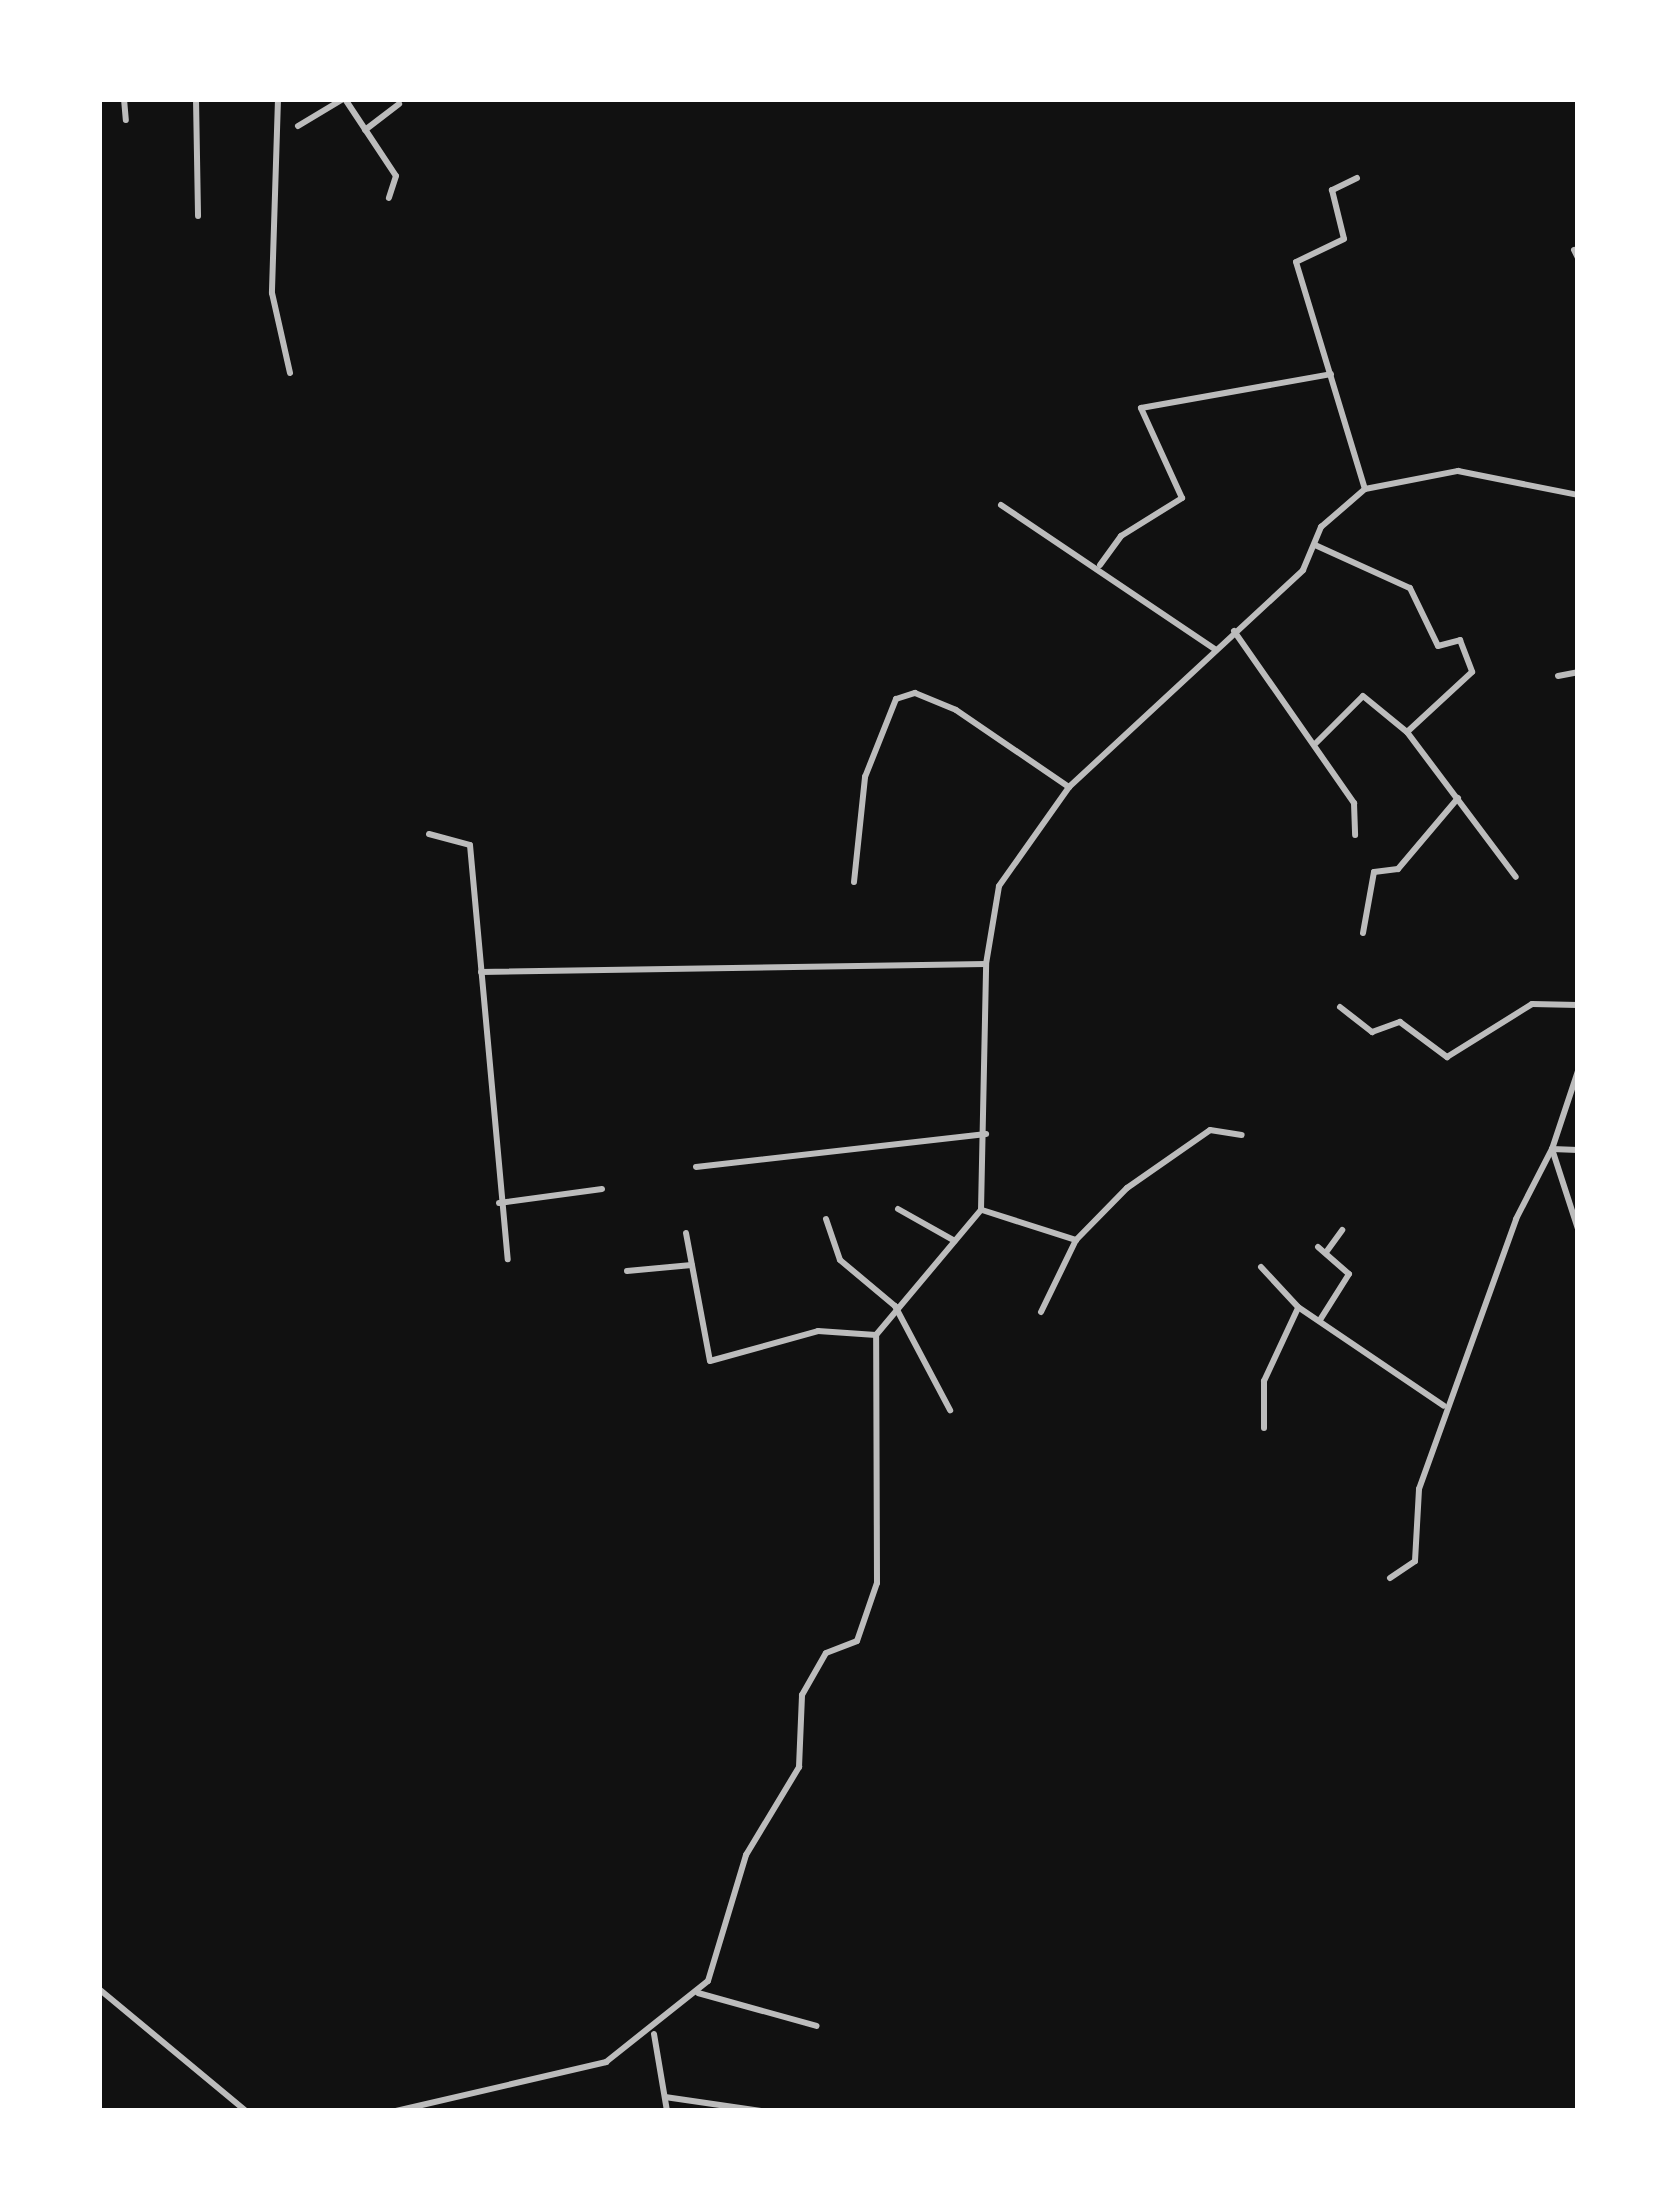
<!DOCTYPE html>
<style>
body{margin:0}
#map{position:relative;width:1677px;height:2210px;overflow:hidden;background:#111;font-family:"Varela Round",sans-serif}
div>[style]{position:absolute}
.minor>*{height:6px;margin:-3px;padding:0 3px;transform-origin:3px;border-radius:3px;background:#bcbcbc}
.tertiary>*{height:6px;margin:-3px;padding:0 3px;transform-origin:3px;border-radius:3px;background:#bcbcbc}
span{translate:-50% -50%;white-space:nowrap;text-align:center;line-height:1.15;-webkit-text-stroke:12px #fff;paint-order:stroke}
.frame{position:absolute;inset:0;border:102px solid #fff;pointer-events:none}
</style>
<div id="map">
<div class="minor">
<div style="left:124px;top:99px;width:21px;rotate:85deg"></div>
<div style="left:196px;top:99px;width:117px;rotate:89deg"></div>
<div style="left:278px;top:99px;width:194px;rotate:91.8deg"></div>
<div style="left:272px;top:293px;width:82px;rotate:77.3deg"></div>
<div style="left:345px;top:99px;width:92px;rotate:56.5deg"></div>
<div style="left:396px;top:176px;width:23px;rotate:108deg"></div>
<div style="left:298px;top:126px;width:52px;rotate:-31deg"></div>
<div style="left:365px;top:130px;width:43px;rotate:-37.4deg"></div>
<div style="left:1357px;top:178px;width:28px;rotate:154deg"></div>
<div style="left:1332px;top:190px;width:50px;rotate:76.2deg"></div>
<div style="left:1344px;top:239px;width:53px;rotate:154.4deg"></div>
<div style="left:1296px;top:262px;width:237px;rotate:73.1deg"></div>
<div style="left:1365px;top:489px;width:95px;rotate:-11deg"></div>
<div style="left:1458px;top:471px;width:122px;rotate:11.3deg"></div>
<div style="left:1574px;top:250px;width:9px;rotate:63deg"></div>
<div style="left:1001px;top:505px;width:259px;rotate:34deg"></div>
<div style="left:1315px;top:545px;width:104px;rotate:24.4deg"></div>
<div style="left:1410px;top:588px;width:64px;rotate:64.2deg"></div>
<div style="left:1438px;top:646px;width:23px;rotate:-15deg"></div>
<div style="left:1460px;top:640px;width:34px;rotate:69deg"></div>
<div style="left:1472px;top:672px;width:88px;rotate:137.3deg"></div>
<div style="left:1100px;top:565px;width:36px;rotate:-54deg"></div>
<div style="left:1121px;top:536px;width:72px;rotate:-31.9deg"></div>
<div style="left:1182px;top:498px;width:99px;rotate:-114.5deg"></div>
<div style="left:1141px;top:408px;width:193px;rotate:-10.1deg"></div>
<div style="left:1234px;top:631px;width:210px;rotate:55.1deg"></div>
<div style="left:1354px;top:803px;width:32px;rotate:88deg"></div>
<div style="left:1558px;top:676px;width:20px;rotate:-11deg"></div>
<div style="left:1316px;top:743px;width:66px;rotate:-45deg"></div>
<div style="left:1363px;top:696px;width:57px;rotate:39.3deg"></div>
<div style="left:1407px;top:732px;width:181px;rotate:53.1deg"></div>
<div style="left:429px;top:834px;width:42px;rotate:15deg"></div>
<div style="left:470px;top:845px;width:416px;rotate:84.8deg"></div>
<div style="left:854px;top:882px;width:106px;rotate:-84deg"></div>
<div style="left:865px;top:777px;width:84px;rotate:-68.3deg"></div>
<div style="left:896px;top:699px;width:20px;rotate:-18deg"></div>
<div style="left:915px;top:693px;width:44px;rotate:22.5deg"></div>
<div style="left:956px;top:710px;width:137px;rotate:34.3deg"></div>
<div style="left:1363px;top:933px;width:62px;rotate:-79.8deg"></div>
<div style="left:1374px;top:872px;width:24px;rotate:-7deg"></div>
<div style="left:1398px;top:869px;width:93px;rotate:-49.8deg"></div>
<div style="left:481px;top:972px;width:505px;rotate:-0.91deg"></div>
<div style="left:1340px;top:1007px;width:41px;rotate:38deg"></div>
<div style="left:1372px;top:1032px;width:30px;rotate:-20deg"></div>
<div style="left:1400px;top:1022px;width:59px;rotate:36.7deg"></div>
<div style="left:1447px;top:1057px;width:100px;rotate:-31.9deg"></div>
<div style="left:1532px;top:1004px;width:46px;rotate:1.2deg"></div>
<div style="left:696px;top:1167px;width:292px;rotate:-6.5deg"></div>
<div style="left:499px;top:1203px;width:104px;rotate:-7.7deg"></div>
<div style="left:898px;top:1209px;width:65px;rotate:29.3deg"></div>
<div style="left:982px;top:1210px;width:99px;rotate:17.7deg"></div>
<div style="left:826px;top:1219px;width:43px;rotate:71.1deg"></div>
<div style="left:840px;top:1260px;width:72px;rotate:39.9deg"></div>
<div style="left:895px;top:1306px;width:118px;rotate:62.1deg"></div>
<div style="left:686px;top:1233px;width:130px;rotate:79.4deg"></div>
<div style="left:710px;top:1361px;width:112px;rotate:-15.5deg"></div>
<div style="left:818px;top:1331px;width:58px;rotate:3.9deg"></div>
<div style="left:1318px;top:1247px;width:41px;rotate:41.1deg"></div>
<div style="left:1349px;top:1274px;width:54px;rotate:122.2deg"></div>
<div style="left:1327px;top:1251px;width:26px;rotate:-54deg"></div>
<div style="left:1261px;top:1267px;width:54px;rotate:47.2deg"></div>
<div style="left:1298px;top:1307px;width:176px;rotate:34.1deg"></div>
<div style="left:627px;top:1271px;width:65px;rotate:-5.3deg"></div>
<div style="left:1041px;top:1312px;width:80px;rotate:-64.1deg"></div>
<div style="left:1076px;top:1240px;width:73px;rotate:-45.6deg"></div>
<div style="left:1127px;top:1188px;width:101px;rotate:-34.9deg"></div>
<div style="left:1210px;top:1130px;width:32px;rotate:9deg"></div>
<div style="left:1264px;top:1428px;width:47px;rotate:-90deg"></div>
<div style="left:1264px;top:1381px;width:81px;rotate:-65deg"></div>
<div style="left:1390px;top:1578px;width:30px;rotate:-34deg"></div>
<div style="left:1415px;top:1561px;width:72px;rotate:-86.8deg"></div>
<div style="left:1419px;top:1489px;width:287px;rotate:-70.2deg"></div>
<div style="left:1516px;top:1219px;width:79px;rotate:-62.8deg"></div>
<div style="left:1552px;top:1149px;width:26px;rotate:2deg"></div>
<div style="left:698px;top:1993px;width:123px;rotate:15.5deg"></div>
<div style="left:654px;top:2034px;width:78px;rotate:80.4deg"></div>
<div style="left:665px;top:2097px;width:97px;rotate:8.3deg"></div>
<div style="left:396px;top:2111px;width:216px;rotate:-13.1deg"></div>
<div style="left:606px;top:2062px;width:130px;rotate:-38.5deg"></div>
<div style="left:708px;top:1981px;width:132px;rotate:-73.2deg"></div>
<div style="left:746px;top:1855px;width:103px;rotate:-58.9deg"></div>
<div style="left:799px;top:1767px;width:72px;rotate:-87.6deg"></div>
<div style="left:802px;top:1695px;width:48px;rotate:-60.3deg"></div>
<div style="left:826px;top:1653px;width:33px;rotate:-21deg"></div>
<div style="left:857px;top:1641px;width:61px;rotate:-71deg"></div>
<div style="left:877px;top:1583px;width:248px;rotate:-90.2deg"></div>
<div style="left:876px;top:1335px;width:163px;rotate:-50deg"></div>
<div style="left:981px;top:1210px;width:246px;rotate:-88.8deg"></div>
<div style="left:986px;top:964px;width:79px;rotate:-80.5deg"></div>
<div style="left:999px;top:886px;width:121px;rotate:-54.7deg"></div>
<div style="left:1069px;top:787px;width:319px;rotate:-42.8deg"></div>
<div style="left:1303px;top:570px;width:47px;rotate:-67.3deg"></div>
<div style="left:1321px;top:527px;width:58px;rotate:-40.8deg"></div>
</div>
<div class="tertiary">
<div style="left:1578px;top:1071px;width:82px;rotate:108.4deg"></div>
<div style="left:1552px;top:1149px;width:84px;rotate:72deg"></div>
<div style="left:99px;top:1989px;width:191px;rotate:39.7deg"></div>
</div>
<div class="frame"></div>
</div>
